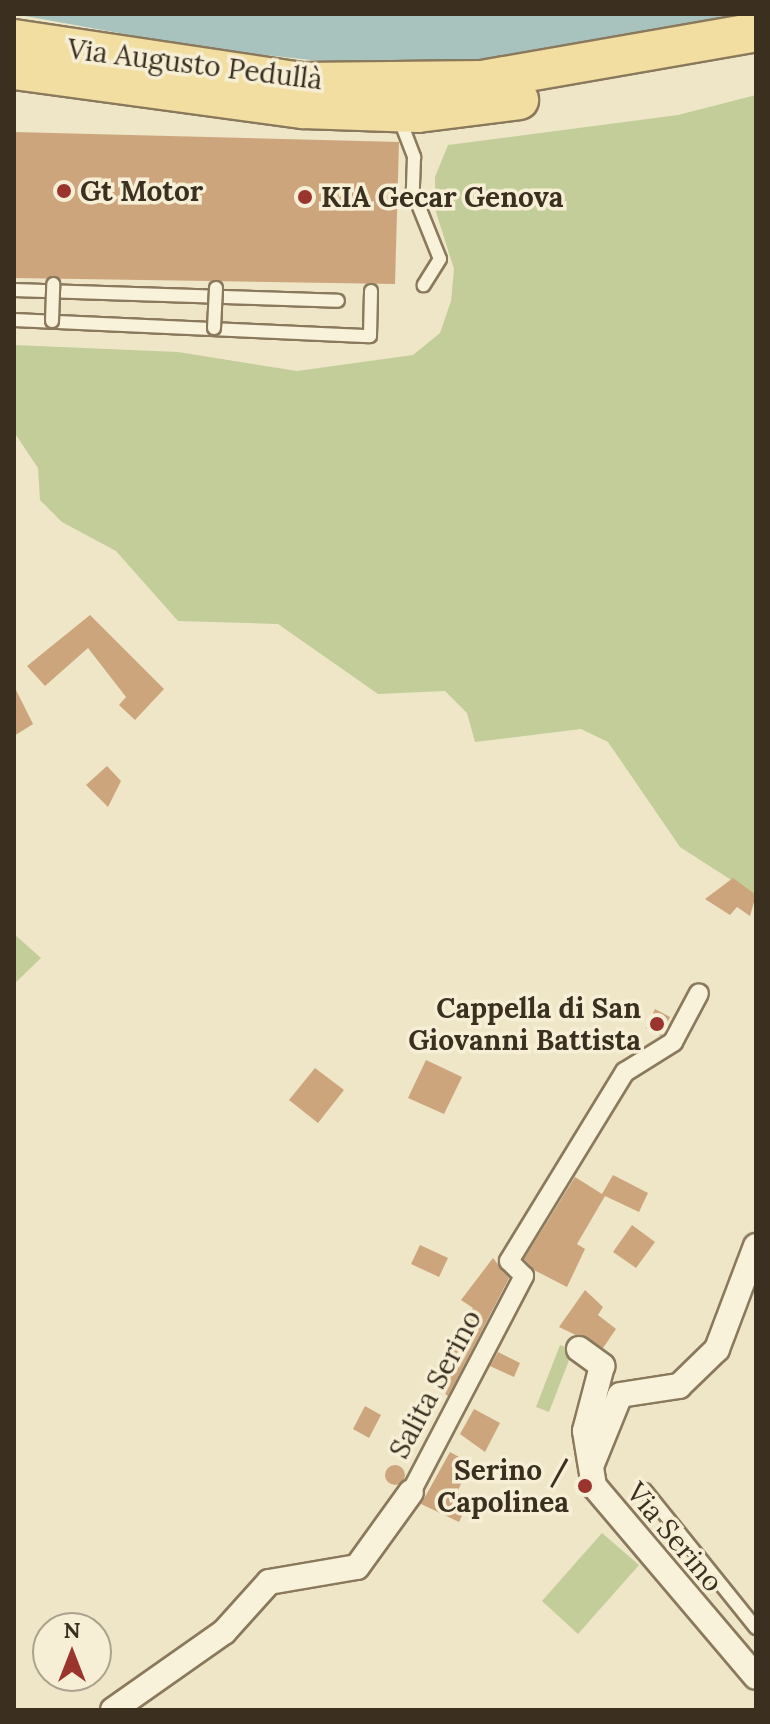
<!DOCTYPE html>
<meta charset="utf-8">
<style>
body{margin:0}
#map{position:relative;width:770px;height:1724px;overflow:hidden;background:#eee6c7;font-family:Lora,serif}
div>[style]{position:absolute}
.green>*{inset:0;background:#c3cd9a}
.water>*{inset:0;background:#a8c2bd}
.building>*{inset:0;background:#cca57d}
.round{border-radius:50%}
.roads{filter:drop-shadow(2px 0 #8a795c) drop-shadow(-2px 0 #8a795c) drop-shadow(0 2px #8a795c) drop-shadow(0 -2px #8a795c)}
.service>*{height:12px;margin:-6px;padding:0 6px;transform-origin:6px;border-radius:6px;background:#f9f2da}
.pedestrian>*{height:18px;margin:-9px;padding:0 9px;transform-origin:9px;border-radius:9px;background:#f9f2da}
.minor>*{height:24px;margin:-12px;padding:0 12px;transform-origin:12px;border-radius:12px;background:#f9f2da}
.primary>*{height:38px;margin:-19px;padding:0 19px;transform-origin:19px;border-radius:19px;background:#f1dea0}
.bridges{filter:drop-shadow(2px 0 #8a795c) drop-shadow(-2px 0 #8a795c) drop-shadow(0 2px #8a795c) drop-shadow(0 -2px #8a795c)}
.service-bridge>*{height:12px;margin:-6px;padding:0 6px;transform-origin:6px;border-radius:6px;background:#f9f2da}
.dots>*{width:22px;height:22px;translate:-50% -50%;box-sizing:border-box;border:4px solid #f6efd6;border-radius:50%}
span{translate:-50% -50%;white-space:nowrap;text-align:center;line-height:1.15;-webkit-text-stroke:7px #f6efd6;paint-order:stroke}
.street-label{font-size:28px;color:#3b2f20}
.poi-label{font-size:28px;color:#3b2f20;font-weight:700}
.left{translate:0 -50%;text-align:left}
.right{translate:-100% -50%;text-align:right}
.frame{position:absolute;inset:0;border:16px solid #3b2f20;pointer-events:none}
.north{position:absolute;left:32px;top:1612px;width:80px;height:80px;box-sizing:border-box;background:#f6efd6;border:2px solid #aba28d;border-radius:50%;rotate:0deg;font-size:22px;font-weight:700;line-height:32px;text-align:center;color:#3b2f20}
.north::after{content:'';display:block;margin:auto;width:28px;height:36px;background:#99352c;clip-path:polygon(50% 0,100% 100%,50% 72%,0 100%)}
</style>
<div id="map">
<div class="green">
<div style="clip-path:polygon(756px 95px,756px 896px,680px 847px,608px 742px,581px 729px,475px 742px,467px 713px,445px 691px,378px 694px,278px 624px,178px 621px,116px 551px,62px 522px,40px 500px,38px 468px,14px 432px,14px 345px,178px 352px,297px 371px,413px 355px,440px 333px,451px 301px,454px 269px,435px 209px,435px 177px,448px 145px,678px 115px)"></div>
<div style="clip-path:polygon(14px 934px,41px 958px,14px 984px)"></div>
<div style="clip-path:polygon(560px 1345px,573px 1350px,549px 1412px,536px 1407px)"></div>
<div style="clip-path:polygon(602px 1533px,639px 1565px,578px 1634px,542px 1601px)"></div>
</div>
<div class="water">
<div style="clip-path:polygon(14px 14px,754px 14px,459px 66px,347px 64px,202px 48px)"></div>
</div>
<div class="building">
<div style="clip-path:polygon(14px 132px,399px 142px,395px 284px,14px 278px)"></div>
<div style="clip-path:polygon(90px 615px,164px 689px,135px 720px,119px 705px,126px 697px,88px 648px,45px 686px,27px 666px)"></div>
<div style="clip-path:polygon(14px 686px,33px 724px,14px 736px)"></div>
<div style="clip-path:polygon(107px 766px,121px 781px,108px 807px,86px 785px)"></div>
<div style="clip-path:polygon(733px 878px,756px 895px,750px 916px,737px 907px,730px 915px,705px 899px)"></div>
<div style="clip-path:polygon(655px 1009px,670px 1017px,661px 1036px,646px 1028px)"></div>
<div style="clip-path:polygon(426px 1060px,462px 1077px,444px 1114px,408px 1098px)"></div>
<div style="clip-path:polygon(315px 1068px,344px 1090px,318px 1123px,289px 1100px)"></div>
<div style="clip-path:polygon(613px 1175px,648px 1193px,639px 1212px,605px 1196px,577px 1244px,585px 1249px,567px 1287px,534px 1270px,524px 1259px,575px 1177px,602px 1194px)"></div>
<div style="clip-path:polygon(632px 1225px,655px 1242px,636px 1268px,613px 1252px)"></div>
<div style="clip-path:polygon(420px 1245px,448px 1258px,439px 1277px,411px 1264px)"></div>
<div style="clip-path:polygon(493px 1258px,509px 1278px,448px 1396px,429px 1381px,471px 1330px,463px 1326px,473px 1308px,461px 1300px)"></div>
<div style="clip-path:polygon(585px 1290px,603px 1307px,598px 1315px,616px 1329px,603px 1348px,559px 1327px)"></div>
<div style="clip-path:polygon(498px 1352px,520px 1363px,514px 1377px,490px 1366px)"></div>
<div style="clip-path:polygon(365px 1406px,381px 1415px,369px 1438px,353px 1429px)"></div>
<div style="clip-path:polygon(474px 1409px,500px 1423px,485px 1452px,460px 1434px)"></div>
<div style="clip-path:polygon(450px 1452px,470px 1463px,457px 1493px,470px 1499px,459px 1522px,421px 1504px)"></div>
<div class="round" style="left:385px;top:1465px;width:20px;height:20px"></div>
</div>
<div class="roads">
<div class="service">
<div style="left:400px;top:120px;width:40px;rotate:69deg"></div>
<div style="left:414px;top:157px;width:35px;rotate:92deg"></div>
<div style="left:413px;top:192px;width:72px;rotate:68.1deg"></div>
<div style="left:440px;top:259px;width:31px;rotate:122deg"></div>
<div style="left:14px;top:290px;width:324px;rotate:1.9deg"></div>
<div style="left:14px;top:320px;width:356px;rotate:2.6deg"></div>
<div style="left:370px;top:336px;width:45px;rotate:-88.7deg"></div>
<div style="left:645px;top:1490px;width:177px;rotate:51.2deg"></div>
</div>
<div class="pedestrian">
<div style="left:411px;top:1492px;width:244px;rotate:-62.4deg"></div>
<div style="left:524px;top:1276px;width:21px;rotate:-135deg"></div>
<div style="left:509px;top:1261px;width:222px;rotate:-58.5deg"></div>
<div style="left:625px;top:1072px;width:57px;rotate:-32deg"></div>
<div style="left:673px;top:1042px;width:55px;rotate:-62deg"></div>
</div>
<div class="minor">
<div style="left:579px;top:1349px;width:29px;rotate:36deg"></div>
<div style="left:602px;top:1366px;width:67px;rotate:104.7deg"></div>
<div style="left:585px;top:1431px;width:56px;rotate:80.7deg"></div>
<div style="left:594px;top:1486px;width:250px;rotate:49.7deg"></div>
<div style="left:592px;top:1464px;width:74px;rotate:-67.9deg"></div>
<div style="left:620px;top:1395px;width:60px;rotate:-8.7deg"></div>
<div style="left:679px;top:1386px;width:53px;rotate:-44.2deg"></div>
<div style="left:717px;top:1349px;width:110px;rotate:-69.3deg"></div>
<div style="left:113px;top:1710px;width:136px;rotate:-35.1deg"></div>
<div style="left:224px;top:1632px;width:67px;rotate:-48deg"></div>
<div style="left:269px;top:1582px;width:89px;rotate:-9.7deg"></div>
<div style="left:357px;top:1567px;width:92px;rotate:-54.2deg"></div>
</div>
<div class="primary">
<div style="left:14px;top:39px;width:291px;rotate:8.5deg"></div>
<div style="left:302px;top:82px;width:180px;rotate:-0.6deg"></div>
<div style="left:482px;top:80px;width:278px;rotate:-9.9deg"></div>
<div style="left:14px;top:70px;width:292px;rotate:7.7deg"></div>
<div style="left:303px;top:109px;width:115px;rotate:2deg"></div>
<div style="left:418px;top:113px;width:102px;rotate:-7.3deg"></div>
</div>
</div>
<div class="bridges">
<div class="service-bridge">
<div style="left:52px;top:321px;width:37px;rotate:-88deg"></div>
<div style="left:214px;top:328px;width:40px;rotate:-87.1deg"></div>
</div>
</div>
<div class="dots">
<div style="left:64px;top:191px;background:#99352c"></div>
<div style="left:305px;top:197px;background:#99352c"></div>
<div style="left:657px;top:1024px;background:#99352c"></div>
<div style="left:585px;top:1486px;background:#99352c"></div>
</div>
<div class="street-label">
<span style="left:195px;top:64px;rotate:7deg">Via Augusto Pedullà</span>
<span style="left:435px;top:1384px;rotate:-62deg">Salita Serino</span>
<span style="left:675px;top:1537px;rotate:50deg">Via Serino</span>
</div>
<div class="poi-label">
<span class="left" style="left:80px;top:191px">Gt Motor</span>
<span class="left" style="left:321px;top:197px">KIA Gecar Genova</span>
<span class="right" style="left:641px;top:1024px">Cappella di San<br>Giovanni Battista</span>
<span class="right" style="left:569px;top:1486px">Serino /<br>Capolinea</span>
</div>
<div class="frame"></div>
<div class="north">N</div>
</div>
